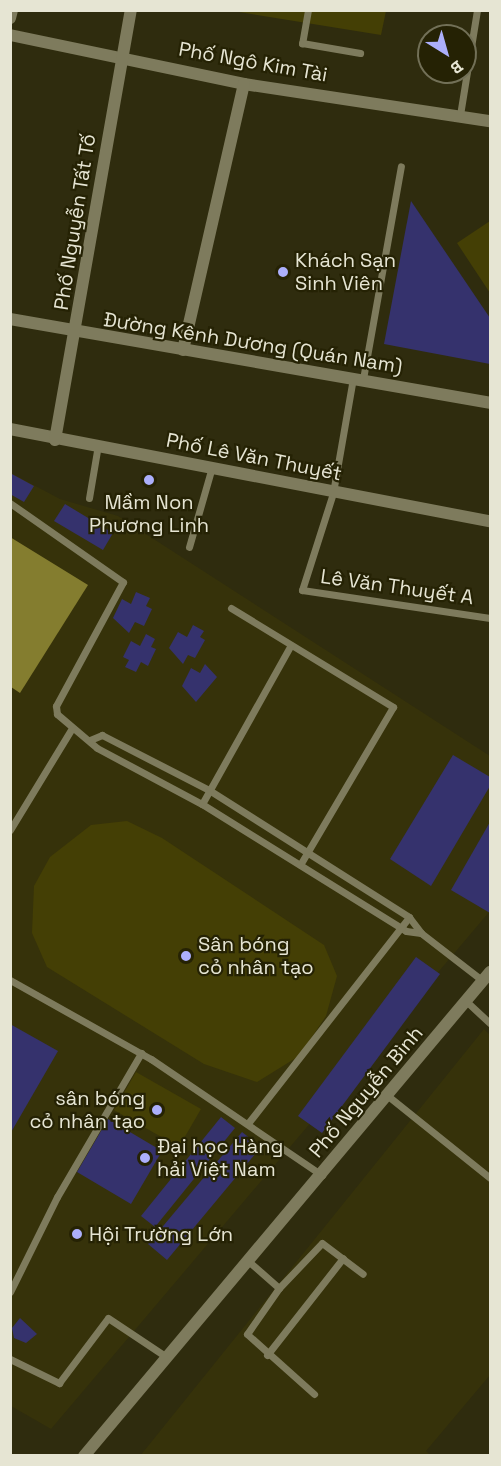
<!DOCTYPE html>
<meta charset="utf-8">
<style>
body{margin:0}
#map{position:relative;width:501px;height:1466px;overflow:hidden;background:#2f2c0e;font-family:"Space Grotesk",sans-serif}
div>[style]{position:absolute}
.built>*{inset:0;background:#36320a}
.green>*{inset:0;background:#443f05}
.water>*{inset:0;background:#847d2f}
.building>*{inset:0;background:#35326d}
.service>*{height:7px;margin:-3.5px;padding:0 3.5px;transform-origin:3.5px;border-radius:3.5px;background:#7e7b5d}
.minor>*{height:12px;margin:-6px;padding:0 6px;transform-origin:6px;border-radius:6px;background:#7e7b5d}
.tertiary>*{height:12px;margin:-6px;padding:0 6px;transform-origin:6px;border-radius:6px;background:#7e7b5d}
.dots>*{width:16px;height:16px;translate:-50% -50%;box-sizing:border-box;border:3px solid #252204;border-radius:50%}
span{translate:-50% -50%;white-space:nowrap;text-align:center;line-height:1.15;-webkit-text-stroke:4.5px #252204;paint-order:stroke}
.street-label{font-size:20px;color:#e6e5d3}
.poi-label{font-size:20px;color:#e6e5d3}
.left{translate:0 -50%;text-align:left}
.right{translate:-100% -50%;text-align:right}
.frame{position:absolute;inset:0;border:12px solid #e6e5d3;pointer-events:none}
.north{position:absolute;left:417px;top:24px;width:60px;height:60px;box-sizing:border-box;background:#252204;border:2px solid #727057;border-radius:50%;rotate:143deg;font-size:16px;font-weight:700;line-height:24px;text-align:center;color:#e6e5d3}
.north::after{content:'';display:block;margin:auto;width:21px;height:27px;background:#acaffb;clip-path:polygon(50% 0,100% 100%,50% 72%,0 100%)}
</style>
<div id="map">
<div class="built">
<div style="clip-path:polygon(11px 473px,60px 499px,118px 516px,490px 756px,490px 911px,51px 1429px,11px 1406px)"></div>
<div style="clip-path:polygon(484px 1029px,490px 1035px,490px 1375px,426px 1451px,430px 1455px,140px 1456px)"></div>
</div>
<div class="green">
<div style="clip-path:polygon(233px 11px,386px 11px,381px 35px)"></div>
<div style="clip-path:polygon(490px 221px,490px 293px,457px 243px)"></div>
<div style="clip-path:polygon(127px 821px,162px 838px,324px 945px,337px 976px,326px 1016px,299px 1056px,257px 1082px,204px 1064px,47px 967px,32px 933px,34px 886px,50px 857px,91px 825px)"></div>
<div style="clip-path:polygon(136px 1072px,201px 1109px,179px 1147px,114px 1110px)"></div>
</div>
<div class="water">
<div style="clip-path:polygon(10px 537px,88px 585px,20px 693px,11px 687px)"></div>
</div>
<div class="building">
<div style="clip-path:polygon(411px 201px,490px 318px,490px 364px,384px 344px)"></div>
<div style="clip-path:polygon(10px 473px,34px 486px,24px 502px,10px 494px)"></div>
<div style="clip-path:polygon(65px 504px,113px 533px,103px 550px,54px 521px)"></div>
<div style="clip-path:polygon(136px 592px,150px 598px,146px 606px,152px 609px,144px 626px,135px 622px,129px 633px,113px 618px,122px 599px,131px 604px)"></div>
<div style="clip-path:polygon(193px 625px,204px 631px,200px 637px,205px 640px,195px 658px,188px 655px,183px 664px,169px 648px,178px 632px,187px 637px)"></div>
<div style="clip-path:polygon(146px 634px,155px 639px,151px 647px,156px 649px,148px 666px,141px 662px,136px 672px,125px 667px,129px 660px,123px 657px,131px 641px,140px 646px)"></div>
<div style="clip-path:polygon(205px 664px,217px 677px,196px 702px,182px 686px,191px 668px,200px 673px)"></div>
<div style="clip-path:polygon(453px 755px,490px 777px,490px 786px,431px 886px,390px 859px)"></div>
<div style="clip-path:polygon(490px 822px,490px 913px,451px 890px)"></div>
<div style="clip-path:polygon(416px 957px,440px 974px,322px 1133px,298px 1116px)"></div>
<div style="clip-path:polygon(10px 1024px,58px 1051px,10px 1134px)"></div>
<div style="clip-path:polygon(221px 1117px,235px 1128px,155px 1227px,141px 1216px)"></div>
<div style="clip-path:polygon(108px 1119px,162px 1151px,131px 1204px,77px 1172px)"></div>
<div style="clip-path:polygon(242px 1132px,261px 1147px,167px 1260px,148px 1244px)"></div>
<div style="clip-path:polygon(20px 1318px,37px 1334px,26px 1343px,14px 1338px,12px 1328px)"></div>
</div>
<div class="service">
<div style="left:308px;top:10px;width:34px;rotate:100deg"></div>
<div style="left:302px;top:43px;width:59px;rotate:9.8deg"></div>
<div style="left:460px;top:115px;width:106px;rotate:-80.8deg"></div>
<div style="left:353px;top:378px;width:117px;rotate:99.9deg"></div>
<div style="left:333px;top:493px;width:102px;rotate:107.7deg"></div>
<div style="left:302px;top:590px;width:190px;rotate:8.5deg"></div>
<div style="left:363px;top:379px;width:216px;rotate:-79.9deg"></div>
<div style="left:89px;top:498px;width:54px;rotate:-80.4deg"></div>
<div style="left:10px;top:503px;width:138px;rotate:35deg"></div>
<div style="left:123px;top:582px;width:141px;rotate:118.4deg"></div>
<div style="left:56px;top:706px;width:8px;rotate:83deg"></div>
<div style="left:57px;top:714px;width:52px;rotate:40.4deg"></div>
<div style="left:97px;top:748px;width:119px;rotate:28.1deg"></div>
<div style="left:202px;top:804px;width:240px;rotate:31.9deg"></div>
<div style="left:406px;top:931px;width:15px;rotate:8deg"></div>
<div style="left:189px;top:547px;width:83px;rotate:-74deg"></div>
<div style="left:231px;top:608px;width:190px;rotate:31.4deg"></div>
<div style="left:393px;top:707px;width:183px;rotate:120.5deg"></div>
<div style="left:90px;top:740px;width:13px;rotate:-23deg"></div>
<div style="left:102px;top:735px;width:120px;rotate:27.2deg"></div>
<div style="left:209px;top:790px;width:237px;rotate:32.4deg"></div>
<div style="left:409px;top:917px;width:20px;rotate:53deg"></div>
<div style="left:421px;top:933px;width:78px;rotate:37.7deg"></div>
<div style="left:202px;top:804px;width:182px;rotate:-60.8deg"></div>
<div style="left:10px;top:830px;width:119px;rotate:-58.7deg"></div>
<div style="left:10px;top:980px;width:162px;rotate:29.3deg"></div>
<div style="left:151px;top:1059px;width:207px;rotate:34.2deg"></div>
<div style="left:466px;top:1001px;width:33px;rotate:43deg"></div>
<div style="left:388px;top:1096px;width:131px;rotate:38.8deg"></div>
<div style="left:249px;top:1122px;width:260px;rotate:-52deg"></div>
<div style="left:246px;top:1259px;width:44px;rotate:41.3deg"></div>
<div style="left:279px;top:1288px;width:56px;rotate:124.8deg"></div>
<div style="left:247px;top:1334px;width:90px;rotate:41.8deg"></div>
<div style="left:279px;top:1288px;width:62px;rotate:-46.3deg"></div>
<div style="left:322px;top:1243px;width:51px;rotate:37.1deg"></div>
<div style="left:10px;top:1292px;width:106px;rotate:-63.7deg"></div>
<div style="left:57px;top:1197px;width:167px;rotate:-59.7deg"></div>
<div style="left:267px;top:1355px;width:123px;rotate:-51.9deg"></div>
<div style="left:10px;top:1359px;width:55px;rotate:26.1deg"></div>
<div style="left:59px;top:1383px;width:81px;rotate:-53deg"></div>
<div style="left:108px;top:1318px;width:69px;rotate:33.7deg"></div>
</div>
<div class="minor">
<div style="left:10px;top:18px;width:8px;rotate:-76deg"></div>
<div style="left:10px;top:35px;width:239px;rotate:11.8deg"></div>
<div style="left:244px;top:84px;width:249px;rotate:8.6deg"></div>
<div style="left:183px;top:350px;width:273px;rotate:-77.1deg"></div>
<div style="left:10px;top:429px;width:489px;rotate:10.9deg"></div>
<div style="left:84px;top:1456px;width:632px;rotate:-50.01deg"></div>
</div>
<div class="tertiary">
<div style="left:10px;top:319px;width:487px;rotate:9.9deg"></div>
<div style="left:55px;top:440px;width:437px;rotate:-80deg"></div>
</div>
<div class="dots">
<div style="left:283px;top:272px;background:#acaffb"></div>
<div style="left:149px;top:480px;background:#acaffb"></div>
<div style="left:186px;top:956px;background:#acaffb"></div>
<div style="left:157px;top:1110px;background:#acaffb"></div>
<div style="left:145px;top:1158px;background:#acaffb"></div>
<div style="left:77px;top:1234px;background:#acaffb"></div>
</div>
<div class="street-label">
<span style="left:253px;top:62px;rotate:10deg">Phố Ngô Kim Tài</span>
<span style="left:75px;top:222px;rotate:-81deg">Phố Nguyễn Tất Tố</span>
<span style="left:253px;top:343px;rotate:9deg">Đường Kênh Dương (Quán Nam)</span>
<span style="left:254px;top:457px;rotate:11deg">Phố Lê Văn Thuyết</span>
<span style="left:397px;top:587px;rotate:8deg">Lê Văn Thuyết A</span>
<span style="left:366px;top:1092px;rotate:-50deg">Phố Nguyễn Bình</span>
</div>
<div class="poi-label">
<span class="left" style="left:295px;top:272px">Khách Sạn<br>Sinh Viên</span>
<span style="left:149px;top:514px">Mầm Non<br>Phương Linh</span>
<span class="left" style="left:198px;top:956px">Sân bóng<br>cỏ nhân tạo</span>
<span class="right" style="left:145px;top:1110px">sân bóng<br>cỏ nhân tạo</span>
<span class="left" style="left:157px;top:1158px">Đại học Hàng<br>hải Việt Nam</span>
<span class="left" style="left:89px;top:1234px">Hội Trường Lớn</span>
</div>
<div class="frame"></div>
<div class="north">B</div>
</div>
